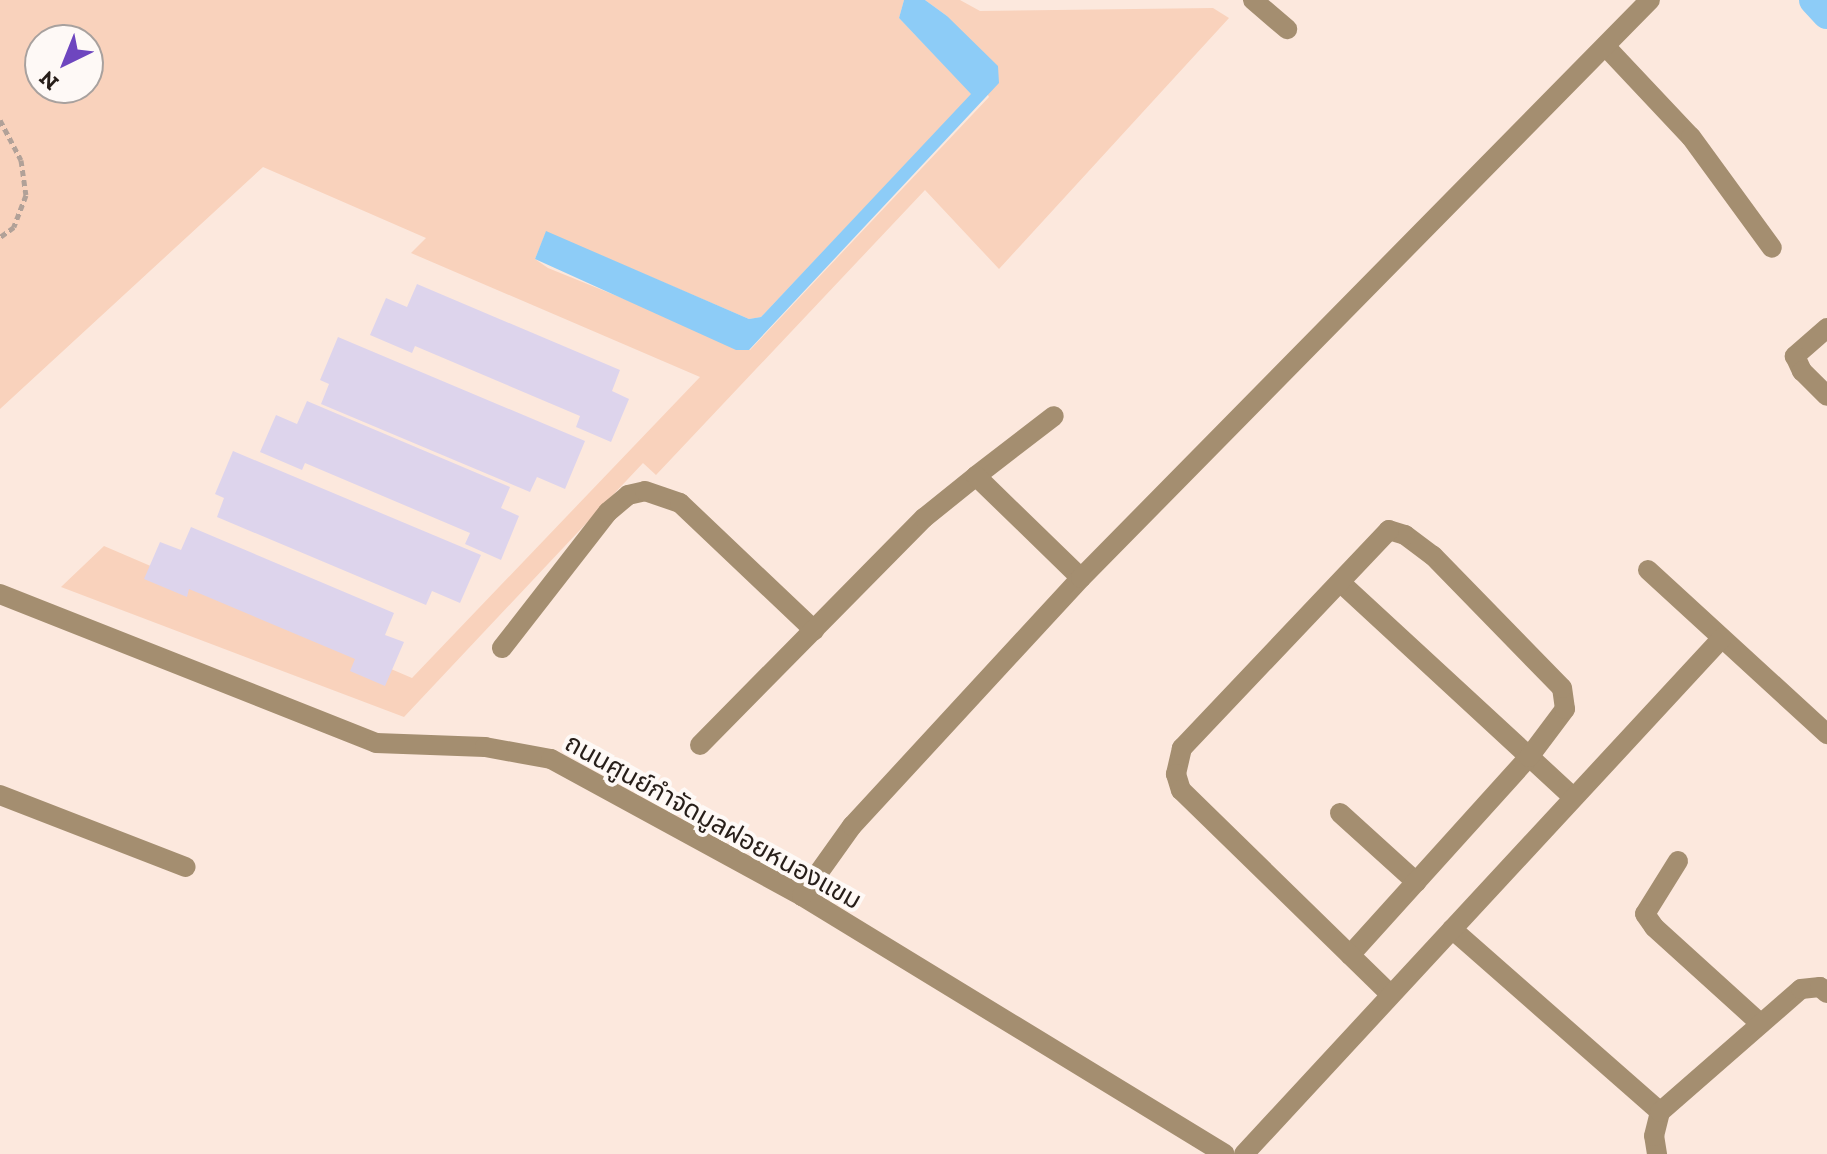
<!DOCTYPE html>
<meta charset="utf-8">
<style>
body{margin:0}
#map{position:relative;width:1827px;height:1154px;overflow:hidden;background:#fce8dd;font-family:"Zilla Slab","Noto Sans Thai",serif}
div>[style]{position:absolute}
.green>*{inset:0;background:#f9d2bc}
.water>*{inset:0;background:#8dccf7}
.canal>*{height:30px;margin:-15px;padding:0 15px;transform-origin:15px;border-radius:15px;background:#8dccf7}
.building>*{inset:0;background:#ddd4ec}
.path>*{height:5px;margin-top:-2.5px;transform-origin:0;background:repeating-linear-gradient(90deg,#b1a198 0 6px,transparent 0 10px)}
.minor>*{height:20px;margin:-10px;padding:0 10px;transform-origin:10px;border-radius:10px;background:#a48e70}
span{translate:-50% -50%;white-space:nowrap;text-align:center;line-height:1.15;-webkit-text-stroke:8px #fef9f6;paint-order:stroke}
.street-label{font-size:26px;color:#271e19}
.north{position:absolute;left:24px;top:24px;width:80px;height:80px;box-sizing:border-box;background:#fef9f6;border:2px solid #a8a19e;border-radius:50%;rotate:223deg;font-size:22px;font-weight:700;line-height:32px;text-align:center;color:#271e19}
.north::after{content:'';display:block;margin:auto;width:28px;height:36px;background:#6e46bf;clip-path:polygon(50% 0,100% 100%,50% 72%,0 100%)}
</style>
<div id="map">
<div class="green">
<div style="clip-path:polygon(evenodd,0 0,904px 0,899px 18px,972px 94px,761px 317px,749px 319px,546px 232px,535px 259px,548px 268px,750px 350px,989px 97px,947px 16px,925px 0,960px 0,980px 11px,1213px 8px,1229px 18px,999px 269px,925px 190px,656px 475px,643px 463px,404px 717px,61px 587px,104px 546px,412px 678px,700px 377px,411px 253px,426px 238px,263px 167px,0 409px,0 0,40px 40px,88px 40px,88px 88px,40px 88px,40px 40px)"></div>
</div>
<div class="water">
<div style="clip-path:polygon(904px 0,925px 0,947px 16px,998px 66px,999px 83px,749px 350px,736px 350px,535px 259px,546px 231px,749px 319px,761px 317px,971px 94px,899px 18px)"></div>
</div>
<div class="canal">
<div style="left:1814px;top:0;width:19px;rotate:47deg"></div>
</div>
<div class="building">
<div style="clip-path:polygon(417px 284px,620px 370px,612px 391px,629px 399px,611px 442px,576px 427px,580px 416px,415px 346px,412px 353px,370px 335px,386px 298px,407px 307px)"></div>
<div style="clip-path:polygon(338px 337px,585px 441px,565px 489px,537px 477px,530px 492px,321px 404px,329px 384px,320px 380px)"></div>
<div style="clip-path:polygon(307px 401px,510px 487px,501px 508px,519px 516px,501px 560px,465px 544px,470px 533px,305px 463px,302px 470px,260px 452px,276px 415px,297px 424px)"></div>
<div style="clip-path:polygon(233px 451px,481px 555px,460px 603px,432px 591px,426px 605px,217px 517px,224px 498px,215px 494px)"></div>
<div style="clip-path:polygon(191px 527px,394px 613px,385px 635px,404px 642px,385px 686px,350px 671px,355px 659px,189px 589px,187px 597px,144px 579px,160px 542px,181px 550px)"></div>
</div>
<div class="path">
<div style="left:0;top:120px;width:45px;rotate:62.3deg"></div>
<div style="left:21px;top:160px;width:35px;rotate:82deg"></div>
<div style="left:26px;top:195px;width:34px;rotate:111deg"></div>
<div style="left:14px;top:227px;width:17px;rotate:144deg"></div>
</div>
<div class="minor">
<div style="left:1253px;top:0;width:45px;rotate:40.5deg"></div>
<div style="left:1607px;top:48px;width:122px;rotate:46.7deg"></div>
<div style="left:1691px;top:137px;width:137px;rotate:53.9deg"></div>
<div style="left:1827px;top:328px;width:43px;rotate:138.8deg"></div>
<div style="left:1795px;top:356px;width:17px;rotate:65deg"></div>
<div style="left:1802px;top:371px;width:35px;rotate:45deg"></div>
<div style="left:976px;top:476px;width:98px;rotate:-37.6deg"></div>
<div style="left:1648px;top:570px;width:243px;rotate:42.5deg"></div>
<div style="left:1341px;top:583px;width:316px;rotate:42.7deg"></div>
<div style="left:0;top:594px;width:404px;rotate:21.6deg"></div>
<div style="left:376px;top:743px;width:109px;rotate:2.1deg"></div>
<div style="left:485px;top:747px;width:67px;rotate:10.3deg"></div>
<div style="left:551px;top:759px;width:286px;rotate:28.6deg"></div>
<div style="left:802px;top:896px;width:495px;rotate:31.4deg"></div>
<div style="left:502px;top:648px;width:172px;rotate:-52.1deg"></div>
<div style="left:608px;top:512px;width:26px;rotate:-40deg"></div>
<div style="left:628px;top:495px;width:17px;rotate:-13deg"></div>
<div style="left:645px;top:491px;width:37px;rotate:19deg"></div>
<div style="left:680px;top:503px;width:185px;rotate:43.5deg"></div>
<div style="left:700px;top:745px;width:319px;rotate:-45.4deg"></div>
<div style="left:924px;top:518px;width:67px;rotate:-38.9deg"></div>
<div style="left:976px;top:476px;width:146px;rotate:44.2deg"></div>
<div style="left:0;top:795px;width:199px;rotate:21.2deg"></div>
<div style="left:1340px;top:813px;width:103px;rotate:42.2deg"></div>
<div style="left:1678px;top:861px;width:62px;rotate:121.9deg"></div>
<div style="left:1645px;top:914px;width:16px;rotate:55deg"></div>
<div style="left:1654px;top:927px;width:144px;rotate:42.2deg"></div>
<div style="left:802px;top:896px;width:86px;rotate:-54.5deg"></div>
<div style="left:852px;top:826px;width:338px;rotate:-47.3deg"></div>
<div style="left:1081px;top:578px;width:811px;rotate:-45.45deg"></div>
<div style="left:1452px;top:929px;width:277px;rotate:41.3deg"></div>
<div style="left:1350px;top:955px;width:267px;rotate:-47.9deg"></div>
<div style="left:1529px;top:757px;width:60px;rotate:-53.1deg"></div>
<div style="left:1565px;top:709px;width:21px;rotate:-98deg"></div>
<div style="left:1562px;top:688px;width:185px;rotate:-134.3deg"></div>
<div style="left:1433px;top:556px;width:35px;rotate:-143deg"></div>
<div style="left:1405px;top:535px;width:17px;rotate:-163deg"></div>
<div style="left:1389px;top:530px;width:301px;rotate:133.5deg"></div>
<div style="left:1182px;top:748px;width:27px;rotate:103deg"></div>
<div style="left:1176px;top:774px;width:17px;rotate:73deg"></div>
<div style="left:1181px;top:790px;width:293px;rotate:44.3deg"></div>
<div style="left:1244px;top:1154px;width:703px;rotate:-47.19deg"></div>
<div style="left:1657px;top:1154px;width:18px;rotate:-99deg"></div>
<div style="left:1654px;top:1136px;width:25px;rotate:-76deg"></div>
<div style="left:1660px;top:1112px;width:187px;rotate:-41.1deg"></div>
<div style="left:1801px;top:989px;width:19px;rotate:-6deg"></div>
<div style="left:1820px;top:987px;width:9px;rotate:41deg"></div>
</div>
<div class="street-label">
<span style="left:713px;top:822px;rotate:29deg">ถนนศูนย์กำจัดมูลฝอยหนองแขม</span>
</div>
<div class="north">N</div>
</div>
